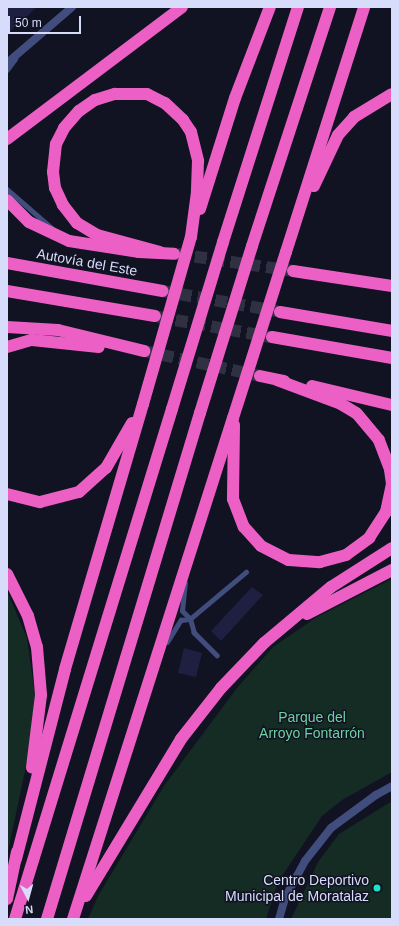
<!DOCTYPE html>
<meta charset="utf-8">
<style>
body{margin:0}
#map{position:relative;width:399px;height:926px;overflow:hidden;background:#111222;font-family:Arial,sans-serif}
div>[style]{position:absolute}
.green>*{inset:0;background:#152c25}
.building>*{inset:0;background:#1f2041}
.motorway-tunnel>*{height:12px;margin-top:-6px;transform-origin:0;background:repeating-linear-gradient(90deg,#2f3042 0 12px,transparent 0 18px)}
.service>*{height:4.5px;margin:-2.25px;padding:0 2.25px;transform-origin:2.25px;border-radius:2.25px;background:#414d7c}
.minor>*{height:8px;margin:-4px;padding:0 4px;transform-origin:4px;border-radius:4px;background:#414d7c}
.tertiary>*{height:8px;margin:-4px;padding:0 4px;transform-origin:4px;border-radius:4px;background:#414d7c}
.motorway>*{height:12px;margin:-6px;padding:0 6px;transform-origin:6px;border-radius:6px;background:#ec60c6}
.motorway-bridge>*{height:12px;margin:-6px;padding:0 6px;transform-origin:6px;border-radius:6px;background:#ec60c6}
.dots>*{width:11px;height:11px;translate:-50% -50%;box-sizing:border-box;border:2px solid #111222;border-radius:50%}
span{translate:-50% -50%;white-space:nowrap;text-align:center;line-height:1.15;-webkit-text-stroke:3px #111222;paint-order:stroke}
.street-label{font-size:14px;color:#d7dcfa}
.park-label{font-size:14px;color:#6bd29f}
.poi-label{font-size:14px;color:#d7dcfa}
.right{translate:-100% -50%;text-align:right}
.frame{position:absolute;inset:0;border:8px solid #d7dcfa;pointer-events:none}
.north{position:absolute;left:8px;top:878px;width:40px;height:40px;-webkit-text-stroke:3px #111222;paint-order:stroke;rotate:174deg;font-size:11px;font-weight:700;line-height:16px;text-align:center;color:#d7dcfa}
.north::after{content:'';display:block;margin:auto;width:14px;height:18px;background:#d7dcfa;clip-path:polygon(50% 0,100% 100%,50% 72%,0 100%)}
.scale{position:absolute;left:8px;top:16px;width:73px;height:18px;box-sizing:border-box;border:2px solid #d7dcfa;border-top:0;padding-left:5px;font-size:12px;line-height:14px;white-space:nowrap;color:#d7dcfa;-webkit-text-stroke:3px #111222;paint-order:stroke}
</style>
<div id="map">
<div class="green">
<div style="clip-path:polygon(392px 579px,392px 772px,342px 800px,322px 816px,278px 882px,266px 919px,88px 919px,98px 896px,164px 786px,237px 688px,273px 647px,317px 617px)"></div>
<div style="clip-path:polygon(7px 591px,27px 638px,35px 695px,29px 752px,7px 856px)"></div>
<div style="clip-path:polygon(392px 801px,392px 919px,291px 919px,318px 862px,339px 834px)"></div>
</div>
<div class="building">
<div style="clip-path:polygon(7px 7px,37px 7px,7px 34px)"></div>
<div style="clip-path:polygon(252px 587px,263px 595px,221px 641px,211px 631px)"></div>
<div style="clip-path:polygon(184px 648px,202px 653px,196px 677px,178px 673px)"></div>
</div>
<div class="motorway-tunnel">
<div style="left:177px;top:254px;width:117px;rotate:8.3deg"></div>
<div style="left:162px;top:291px;width:117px;rotate:9.9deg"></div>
<div style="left:158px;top:317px;width:114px;rotate:10.1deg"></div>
<div style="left:144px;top:351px;width:119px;rotate:12.2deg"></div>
</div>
<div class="service">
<div style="left:7px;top:70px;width:14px;rotate:-54deg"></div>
<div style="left:7px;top:189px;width:60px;rotate:40.9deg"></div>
<div style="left:167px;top:642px;width:26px;rotate:-58deg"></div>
<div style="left:181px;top:620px;width:9px;rotate:-6deg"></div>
<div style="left:190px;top:619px;width:11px;rotate:-135deg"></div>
<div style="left:182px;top:611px;width:28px;rotate:-84deg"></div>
<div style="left:217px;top:656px;width:33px;rotate:-135deg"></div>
<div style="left:194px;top:633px;width:15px;rotate:-106deg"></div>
<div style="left:190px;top:619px;width:73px;rotate:-40deg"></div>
</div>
<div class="minor">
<div style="left:7px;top:63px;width:86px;rotate:-40.7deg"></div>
</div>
<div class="tertiary">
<div style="left:279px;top:919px;width:22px;rotate:-74deg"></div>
<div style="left:285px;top:898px;width:42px;rotate:-61.6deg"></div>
<div style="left:305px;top:861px;width:42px;rotate:-51.8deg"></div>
<div style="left:331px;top:828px;width:56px;rotate:-36.3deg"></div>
<div style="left:376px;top:795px;width:18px;rotate:-29deg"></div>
</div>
<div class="motorway">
<div style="left:7px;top:139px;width:219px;rotate:-37deg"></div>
<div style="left:314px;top:186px;width:56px;rotate:-64.8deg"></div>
<div style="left:338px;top:135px;width:24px;rotate:-48deg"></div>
<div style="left:354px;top:117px;width:44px;rotate:-31.2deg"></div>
<div style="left:7px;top:200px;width:31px;rotate:45deg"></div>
<div style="left:29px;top:222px;width:44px;rotate:25.4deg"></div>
<div style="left:69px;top:241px;width:71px;rotate:8.9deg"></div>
<div style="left:139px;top:252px;width:35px;rotate:3deg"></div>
<div style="left:200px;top:209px;width:116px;rotate:-72.5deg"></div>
<div style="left:235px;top:98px;width:97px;rotate:-69deg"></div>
<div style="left:223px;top:242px;width:247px;rotate:-72.3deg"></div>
<div style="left:252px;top:246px;width:251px;rotate:-71.9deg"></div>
<div style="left:160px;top:252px;width:65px;rotate:-164.9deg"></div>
<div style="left:97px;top:235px;width:23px;rotate:-149deg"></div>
<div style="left:77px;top:223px;width:23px;rotate:-128deg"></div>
<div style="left:63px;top:205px;width:19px;rotate:-115deg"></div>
<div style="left:55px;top:188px;width:16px;rotate:-97deg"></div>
<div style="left:53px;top:172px;width:28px;rotate:-84deg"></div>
<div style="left:56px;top:144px;width:18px;rotate:-63deg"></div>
<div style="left:64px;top:128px;width:23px;rotate:-49deg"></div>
<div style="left:79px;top:111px;width:19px;rotate:-35deg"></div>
<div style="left:95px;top:100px;width:21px;rotate:-17deg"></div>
<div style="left:115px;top:94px;width:32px"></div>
<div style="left:147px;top:94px;width:20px;rotate:27deg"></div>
<div style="left:165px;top:103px;width:25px;rotate:43deg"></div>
<div style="left:183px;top:120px;width:14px;rotate:56deg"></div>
<div style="left:191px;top:132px;width:30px;rotate:76deg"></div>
<div style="left:198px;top:161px;width:31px;rotate:92deg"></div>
<div style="left:197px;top:192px;width:45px;rotate:97.6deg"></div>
<div style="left:286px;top:252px;width:257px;rotate:-72.3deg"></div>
<div style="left:7px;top:263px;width:158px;rotate:10.2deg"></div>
<div style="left:293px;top:271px;width:100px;rotate:8.6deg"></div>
<div style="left:7px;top:291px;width:150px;rotate:9.6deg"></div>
<div style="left:280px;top:312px;width:114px;rotate:9.6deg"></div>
<div style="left:7px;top:327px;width:51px;rotate:3.4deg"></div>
<div style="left:58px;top:330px;width:89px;rotate:13.7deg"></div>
<div style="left:272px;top:337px;width:122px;rotate:9.9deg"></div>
<div style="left:7px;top:347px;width:26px;rotate:-16deg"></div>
<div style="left:32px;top:340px;width:67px;rotate:6deg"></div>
<div style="left:260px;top:376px;width:25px;rotate:12deg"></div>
<div style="left:312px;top:386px;width:82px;rotate:13.4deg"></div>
<div style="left:234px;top:425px;width:74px;rotate:90.8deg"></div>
<div style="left:233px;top:499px;width:30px;rotate:69deg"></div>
<div style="left:244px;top:527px;width:25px;rotate:48deg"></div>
<div style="left:261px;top:546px;width:31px;rotate:27deg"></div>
<div style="left:289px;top:560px;width:31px;rotate:4deg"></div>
<div style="left:320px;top:562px;width:27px;rotate:-15deg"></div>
<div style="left:346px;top:555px;width:29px;rotate:-36deg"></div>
<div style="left:369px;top:538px;width:31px;rotate:-57deg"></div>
<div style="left:386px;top:512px;width:29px;rotate:-78deg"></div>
<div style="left:392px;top:484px;width:15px;rotate:-98deg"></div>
<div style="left:390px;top:469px;width:31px;rotate:-111deg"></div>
<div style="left:379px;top:440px;width:35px;rotate:-130deg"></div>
<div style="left:356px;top:413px;width:17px;rotate:-149deg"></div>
<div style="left:341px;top:404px;width:68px;rotate:-159.4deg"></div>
<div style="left:7px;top:494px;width:34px;rotate:14deg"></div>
<div style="left:40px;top:502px;width:40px;rotate:-14.4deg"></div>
<div style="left:79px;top:492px;width:36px;rotate:-42deg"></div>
<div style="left:106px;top:468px;width:52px;rotate:-60deg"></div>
<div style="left:7px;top:574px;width:47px;rotate:63.4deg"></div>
<div style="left:28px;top:616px;width:32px;rotate:74deg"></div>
<div style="left:37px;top:647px;width:48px;rotate:85.2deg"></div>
<div style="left:41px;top:695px;width:73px;rotate:97.1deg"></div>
<div style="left:307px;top:614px;width:96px;rotate:-27.4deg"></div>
<div style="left:16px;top:859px;width:196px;rotate:-75.5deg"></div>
<div style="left:65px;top:669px;width:276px;rotate:-73.6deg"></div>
<div style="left:86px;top:896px;width:184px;rotate:-58.8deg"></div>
<div style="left:181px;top:739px;width:65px;rotate:-51.9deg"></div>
<div style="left:221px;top:688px;width:62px;rotate:-46.3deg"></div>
<div style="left:264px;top:643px;width:87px;rotate:-39.9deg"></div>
<div style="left:331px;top:587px;width:72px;rotate:-32.6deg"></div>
<div style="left:7px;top:899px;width:48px;rotate:-78deg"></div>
<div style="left:15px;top:919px;width:534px;rotate:-72.89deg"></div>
<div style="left:47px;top:919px;width:529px;rotate:-73.18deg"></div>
<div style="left:73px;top:919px;width:526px;rotate:-72.29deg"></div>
</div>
<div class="motorway-bridge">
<div style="left:143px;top:404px;width:174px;rotate:-74deg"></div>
<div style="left:172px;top:409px;width:175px;rotate:-73deg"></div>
<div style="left:200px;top:413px;width:175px;rotate:-72.7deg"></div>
<div style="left:233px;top:418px;width:174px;rotate:-72.3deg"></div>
</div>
<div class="dots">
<div style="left:377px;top:888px;background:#1ae3c6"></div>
</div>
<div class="street-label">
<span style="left:87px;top:262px;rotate:10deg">Autovía del Este</span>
</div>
<div class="park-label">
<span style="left:312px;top:725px">Parque del<br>Arroyo Fontarrón</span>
</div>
<div class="poi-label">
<span class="right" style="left:369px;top:888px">Centro Deportivo<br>Municipal de Moratalaz</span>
</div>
<div class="frame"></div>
<div class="north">N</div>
<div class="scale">50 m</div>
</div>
